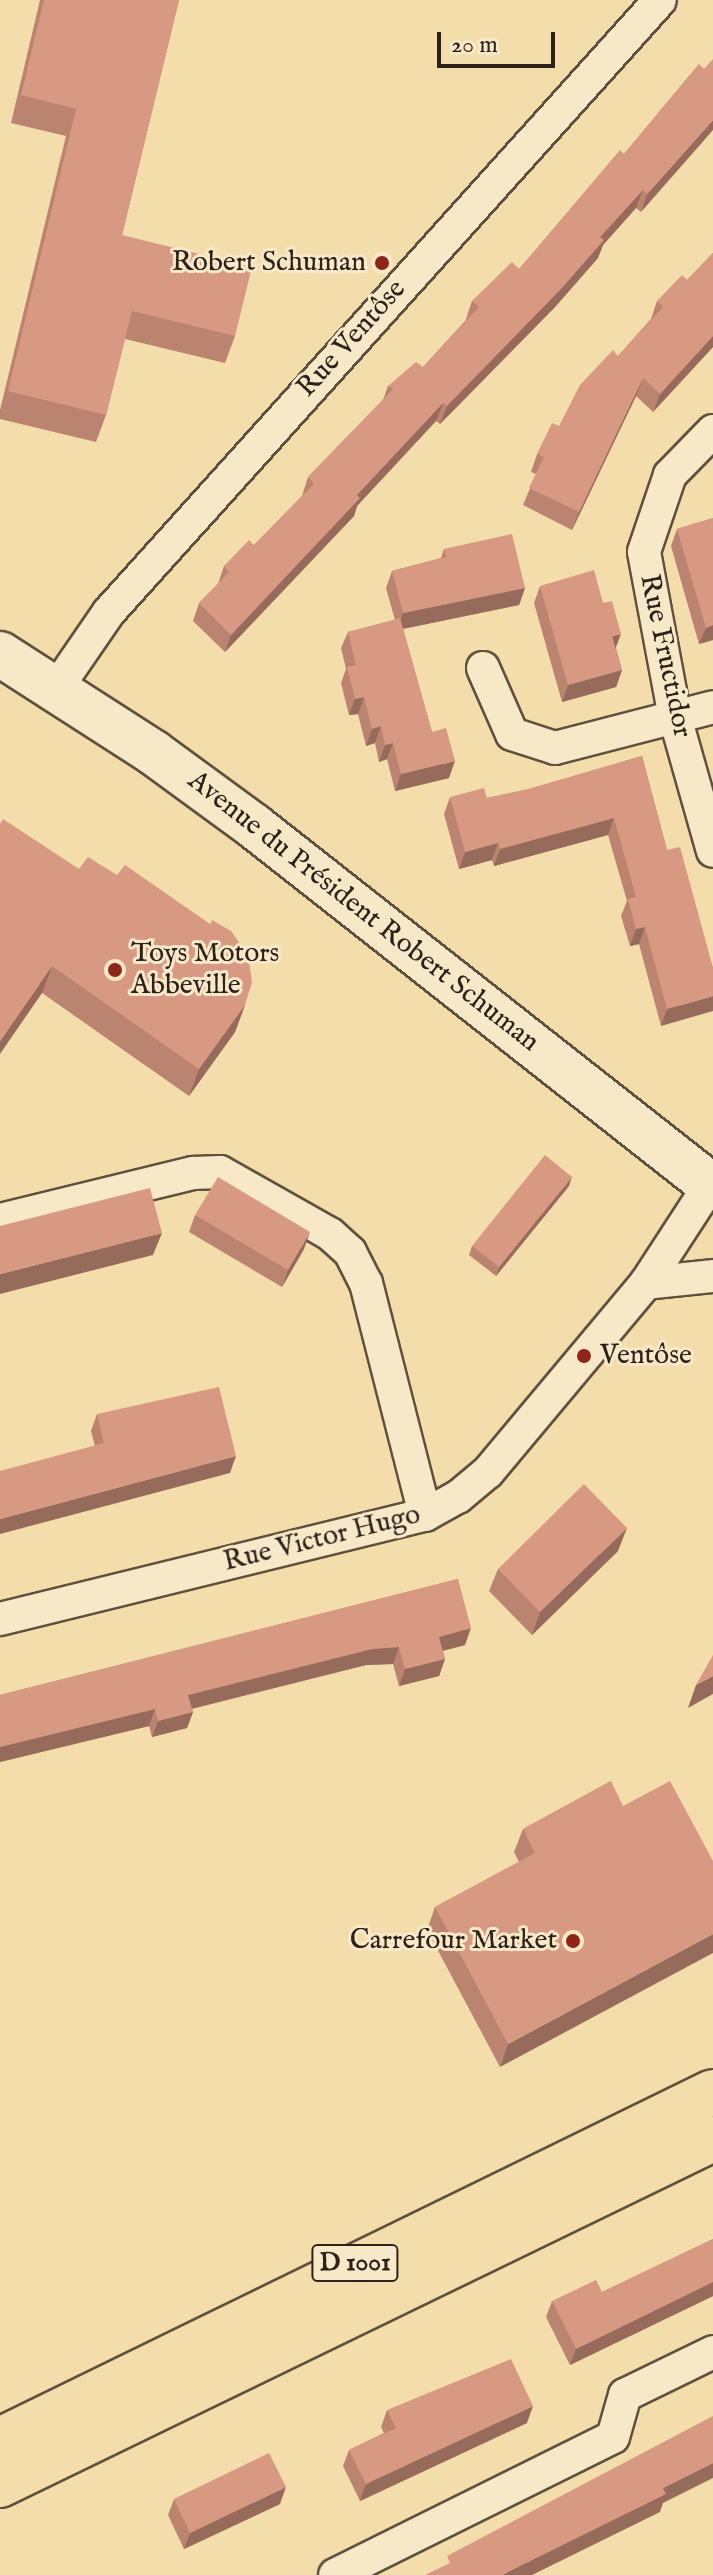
<!DOCTYPE html>
<meta charset="utf-8">
<style>
body{margin:0}
#map{position:relative;width:713px;height:2575px;overflow:hidden;background:#f3ddaa;font-family:"IM FELL English",serif}
div>[style]{position:absolute}
.roads{filter:drop-shadow(2px 0 #5f503f) drop-shadow(-2px 0 #5f503f) drop-shadow(0 2px #5f503f) drop-shadow(0 -2px #5f503f)}
.street>*{height:32px;margin:-16px;padding:0 16px;transform-origin:16px;border-radius:16px;background:#f7e9c8}
.secondary>*{height:44px;margin:-22px;padding:0 22px;transform-origin:22px;border-radius:22px;background:#f7e9c8}
.primary>*{height:44px;margin:-22px;padding:0 22px;transform-origin:22px;border-radius:22px;background:#f3ddaa}
.wall>*{inset:0;background:#ba8470}
.shaded-wall>*{inset:0;background:#976b5b}
.building>*{inset:0;background:#d89982}
.dots>*{width:22px;height:22px;translate:-50% -50%;box-sizing:border-box;border:4px solid #f7e9c8;border-radius:50%}
span{translate:-50% -50%;white-space:nowrap;text-align:center;line-height:1.15;-webkit-text-stroke:6px #f7e9c8;paint-order:stroke}
.shield-label span{padding:2px 6px;background:#f7e9c8;border:2px solid;border-radius:6px;-webkit-text-stroke-width:0}
.shield-label{font-size:26px;color:#2e211b;font-weight:700}
.poi-label{font-size:28px;color:#2e211b}
.right{translate:-100% -50%;text-align:right}
.left{translate:0 -50%;text-align:left}
.street-label{font-size:28px;color:#2e211b}
.scale{position:absolute;left:437px;top:32px;width:118px;height:36px;box-sizing:border-box;border:4px solid #2e211b;border-top:0;padding-left:10px;font-size:24px;line-height:28px;white-space:nowrap;color:#2e211b;-webkit-text-stroke:6px #f7e9c8;paint-order:stroke}
</style>
<div id="map">
<div class="roads">
<div class="street">
<div style="left:713px;top:431px;width:62px;rotate:134.3deg"></div>
<div style="left:670px;top:475px;width:81px;rotate:108.7deg"></div>
<div style="left:644px;top:552px;width:168px;rotate:79.4deg"></div>
<div style="left:675px;top:717px;width:139px;rotate:74.2deg"></div>
<div style="left:483px;top:668px;width:72px;rotate:66.3deg"></div>
<div style="left:512px;top:734px;width:45px;rotate:18deg"></div>
<div style="left:555px;top:748px;width:163px;rotate:-14.5deg"></div>
<div style="left:56px;top:689px;width:93px;rotate:-55.5deg"></div>
<div style="left:109px;top:612px;width:823px;rotate:-48deg"></div>
<div style="left:0;top:1220px;width:199px;rotate:-13.7deg"></div>
<div style="left:193px;top:1173px;width:27px;rotate:-2deg"></div>
<div style="left:220px;top:1172px;width:126px;rotate:29.4deg"></div>
<div style="left:330px;top:1234px;width:27px;rotate:42deg"></div>
<div style="left:350px;top:1252px;width:35px;rotate:63deg"></div>
<div style="left:366px;top:1283px;width:239px;rotate:75.7deg"></div>
<div style="left:646px;top:1283px;width:67px;rotate:-6deg"></div>
<div style="left:0;top:1619px;width:438px;rotate:-13.8deg"></div>
<div style="left:425px;top:1515px;width:38px;rotate:-29deg"></div>
<div style="left:458px;top:1497px;width:39px;rotate:-40deg"></div>
<div style="left:488px;top:1472px;width:246px;rotate:-50.1deg"></div>
<div style="left:646px;top:1283px;width:117px;rotate:-56.9deg"></div>
<div style="left:335px;top:2575px;width:310px;rotate:-26.4deg"></div>
<div style="left:613px;top:2437px;width:44px;rotate:-74.1deg"></div>
<div style="left:625px;top:2395px;width:98px;rotate:-26deg"></div>
</div>
<div class="secondary">
<div style="left:0;top:654px;width:183px;rotate:32.7deg"></div>
<div style="left:154px;top:753px;width:125px;rotate:36.2deg"></div>
<div style="left:255px;top:827px;width:583px;rotate:38.17deg"></div>
</div>
<div class="primary">
<div style="left:0;top:2440px;width:793px;rotate:-26.02deg"></div>
<div style="left:0;top:2485px;width:793px;rotate:-25.89deg"></div>
</div>
</div>
<div class="wall">
<div style="clip-path:polygon(40px 0,179px 0,122px 235px,235px 336px,225px 363px,125px 339px,106px 415px,96px 442px,0 419px,0 410px,66px 136px,11px 123px)"></div>
<div style="clip-path:polygon(699px 64px,641px 212px,636px 208px,603px 245px,598px 258px,555px 307px,440px 424px,436px 421px,357px 506px,354px 516px,225px 652px,193px 621px,199px 603px,218px 584px,224px 566px,254px 545px,302px 496px,308px 477px,383px 400px,388px 386px,423px 367px,466px 320px,466px 319px,472px 301px,519px 269px,624px 154px)"></div>
<div style="clip-path:polygon(713px 253px,713px 347px,653px 412px,636px 396px,572px 530px,523px 505px,536px 474px,531px 472px,537px 454px,618px 356px,651px 319px,657px 301px,687px 280px)"></div>
<div style="clip-path:polygon(713px 518px,713px 640px,699px 644px,671px 546px,677px 529px)"></div>
<div style="clip-path:polygon(444px 549px,525px 588px,519px 605px,403px 629px,432px 732px,449px 778px,395px 791px,387px 759px,379px 762px,375px 743px,366px 746px,358px 714px,349px 715px,341px 683px,346px 669px,341px 648px,348px 632px,395px 620px,386px 588px,392px 571px,441px 558px)"></div>
<div style="clip-path:polygon(540px 586px,616px 648px,622px 670px,616px 687px,562px 702px,534px 603px)"></div>
<div style="clip-path:polygon(642px 756px,667px 850px,713px 968px,661px 1026px,639px 944px,630px 946px,621px 916px,627px 901px,608px 835px,494px 866px,492px 860px,459px 869px,444px 814px,450px 797px,487px 798px,529px 789px)"></div>
<div style="clip-path:polygon(0 824px,245px 1005px,235px 1032px,189px 1096px,42px 993px)"></div>
<div style="clip-path:polygon(569px 1186px,496px 1276px,469px 1255px,472px 1246px)"></div>
<div style="clip-path:polygon(195px 1215px,304px 1249px,282px 1287px,189px 1232px)"></div>
<div style="clip-path:polygon(97px 1414px,230px 1473px,95px 1446px,91px 1431px)"></div>
<div style="clip-path:polygon(618px 1551px,532px 1635px,489px 1591px,498px 1569px)"></div>
<div style="clip-path:polygon(458px 1579px,465px 1645px,443px 1651px,445px 1659px,439px 1676px,399px 1686px,393px 1664px,366px 1665px,192px 1709px,193px 1712px,187px 1728px,152px 1737px,149px 1726px,0 1762px,0 1695px)"></div>
<div style="clip-path:polygon(611px 1781px,500px 2067px,427px 1930px,435px 1907px,519px 1862px,514px 1852px,523px 1829px)"></div>
<div style="clip-path:polygon(713px 2239px,713px 2296px,570px 2365px,546px 2317px,552px 2301px,602px 2292px)"></div>
<div style="clip-path:polygon(387px 2410px,527px 2423px,360px 2501px,343px 2466px,349px 2450px,384px 2433px,381px 2427px)"></div>
<div style="clip-path:polygon(174px 2499px,280px 2504px,184px 2549px,168px 2515px)"></div>
</div>
<div class="shaded-wall">
<div style="clip-path:polygon(713px 120px,713px 130px,641px 212px,647px 194px)"></div>
<div style="clip-path:polygon(643px 190px,636px 208px,603px 245px,598px 258px,555px 307px,440px 424px,447px 406px)"></div>
<div style="clip-path:polygon(713px 336px,713px 347px,653px 412px,660px 394px)"></div>
<div style="clip-path:polygon(643px 378px,636px 396px,572px 530px,579px 512px)"></div>
<div style="clip-path:polygon(443px 403px,436px 421px,357px 506px,354px 516px,225px 652px,231px 635px,357px 495px)"></div>
<div style="clip-path:polygon(525px 588px,519px 605px,397px 630px,403px 613px)"></div>
<div style="clip-path:polygon(713px 625px,713px 640px,699px 644px,706px 628px)"></div>
<div style="clip-path:polygon(621px 634px,615px 650px,612px 636px)"></div>
<div style="clip-path:polygon(622px 670px,616px 687px,562px 702px,568px 685px)"></div>
<div style="clip-path:polygon(364px 697px,358px 714px,349px 715px,355px 699px)"></div>
<div style="clip-path:polygon(381px 726px,375px 743px,366px 746px,372px 729px)"></div>
<div style="clip-path:polygon(393px 743px,387px 759px,379px 762px,385px 745px)"></div>
<div style="clip-path:polygon(455px 761px,449px 778px,395px 791px,401px 774px)"></div>
<div style="clip-path:polygon(614px 818px,608px 835px,494px 866px,500px 849px)"></div>
<div style="clip-path:polygon(498px 843px,492px 860px,459px 869px,465px 852px)"></div>
<div style="clip-path:polygon(645px 927px,639px 944px,630px 946px,636px 929px)"></div>
<div style="clip-path:polygon(52px 966px,42px 993px,0 1054px,0 1041px)"></div>
<div style="clip-path:polygon(713px 996px,713px 1011px,661px 1026px,667px 1009px)"></div>
<div style="clip-path:polygon(245px 1005px,235px 1032px,189px 1096px,199px 1069px)"></div>
<div style="clip-path:polygon(572px 1177px,569px 1186px,496px 1276px,499px 1267px)"></div>
<div style="clip-path:polygon(310px 1232px,304px 1249px,282px 1287px,288px 1270px)"></div>
<div style="clip-path:polygon(162px 1233px,153px 1255px,0 1294px,0 1274px)"></div>
<div style="clip-path:polygon(236px 1456px,230px 1473px,0 1534px,0 1519px)"></div>
<div style="clip-path:polygon(627px 1528px,618px 1551px,532px 1635px,540px 1612px)"></div>
<div style="clip-path:polygon(471px 1628px,465px 1645px,433px 1653px,439px 1637px)"></div>
<div style="clip-path:polygon(399px 1647px,393px 1664px,366px 1665px,182px 1711px,188px 1695px,372px 1649px)"></div>
<div style="clip-path:polygon(445px 1659px,439px 1676px,399px 1686px,405px 1669px)"></div>
<div style="clip-path:polygon(713px 1676px,713px 1694px,688px 1708px,696px 1685px)"></div>
<div style="clip-path:polygon(155px 1709px,149px 1726px,0 1762px,0 1747px)"></div>
<div style="clip-path:polygon(193px 1712px,187px 1728px,152px 1737px,158px 1721px)"></div>
<div style="clip-path:polygon(713px 1934px,713px 1953px,500px 2067px,508px 2044px)"></div>
<div style="clip-path:polygon(713px 2282px,713px 2296px,570px 2365px,576px 2349px)"></div>
<div style="clip-path:polygon(533px 2406px,527px 2423px,360px 2501px,366px 2484px)"></div>
<div style="clip-path:polygon(713px 2463px,713px 2478px,663px 2503px,660px 2512px,532px 2575px,502px 2575px,663px 2488px)"></div>
<div style="clip-path:polygon(286px 2487px,280px 2504px,184px 2549px,190px 2533px)"></div>
</div>
<div class="building">
<div style="clip-path:polygon(44px 0,179px 0,122px 235px,252px 267px,235px 336px,132px 311px,106px 415px,8px 391px,76px 109px,21px 95px)"></div>
<div style="clip-path:polygon(713px 59px,713px 120px,647px 194px,643px 190px,600px 237px,604px 240px,561px 289px,447px 406px,443px 403px,357px 495px,360px 498px,231px 635px,199px 603px,229px 572px,224px 566px,249px 540px,254px 545px,314px 484px,308px 477px,393px 389px,388px 386px,416px 362px,423px 367px,479px 307px,472px 301px,512px 262px,519px 269px,620px 150px,624px 154px,699px 64px,704px 69px)"></div>
<div style="clip-path:polygon(713px 253px,713px 336px,660px 394px,643px 378px,579px 512px,529px 488px,544px 457px,537px 454px,552px 423px,559px 426px,580px 385px,613px 350px,618px 356px,663px 307px,657px 301px,682px 275px,687px 280px)"></div>
<div style="clip-path:polygon(713px 518px,713px 625px,706px 628px,677px 529px)"></div>
<div style="clip-path:polygon(512px 534px,525px 588px,403px 613px,392px 571px,446px 557px,444px 549px)"></div>
<div style="clip-path:polygon(594px 570px,603px 603px,612px 601px,621px 634px,612px 636px,622px 670px,568px 685px,540px 586px)"></div>
<div style="clip-path:polygon(400px 618px,432px 732px,446px 728px,455px 761px,401px 774px,393px 743px,385px 745px,381px 726px,372px 729px,364px 697px,355px 699px,347px 667px,356px 665px,348px 632px)"></div>
<div style="clip-path:polygon(642px 756px,667px 850px,680px 847px,713px 968px,713px 996px,667px 1009px,645px 927px,636px 929px,628px 899px,636px 897px,614px 818px,500px 849px,498px 843px,465px 852px,450px 797px,484px 788px,487px 798px,529px 789px)"></div>
<div style="clip-path:polygon(3px 819px,79px 869px,88px 857px,117px 875px,125px 865px,210px 924px,212px 920px,231px 931px,248px 955px,252px 982px,245px 1005px,199px 1069px,52px 966px,0 1041px,0 824px)"></div>
<div style="clip-path:polygon(545px 1155px,572px 1177px,499px 1267px,472px 1246px)"></div>
<div style="clip-path:polygon(218px 1177px,310px 1232px,288px 1270px,195px 1215px)"></div>
<div style="clip-path:polygon(150px 1188px,162px 1233px,0 1274px,0 1226px)"></div>
<div style="clip-path:polygon(219px 1387px,236px 1456px,0 1519px,0 1471px,104px 1443px,97px 1414px)"></div>
<div style="clip-path:polygon(584px 1484px,627px 1528px,540px 1612px,498px 1569px)"></div>
<div style="clip-path:polygon(458px 1579px,471px 1628px,439px 1637px,445px 1659px,405px 1669px,399px 1647px,372px 1649px,188px 1695px,193px 1712px,158px 1721px,155px 1709px,0 1747px,0 1695px)"></div>
<div style="clip-path:polygon(713px 1655px,713px 1676px,696px 1685px)"></div>
<div style="clip-path:polygon(611px 1781px,623px 1806px,670px 1781px,713px 1861px,713px 1934px,508px 2044px,435px 1907px,535px 1853px,523px 1829px)"></div>
<div style="clip-path:polygon(713px 2239px,713px 2282px,576px 2349px,552px 2301px,596px 2280px,602px 2292px)"></div>
<div style="clip-path:polygon(511px 2359px,533px 2406px,366px 2484px,349px 2450px,396px 2428px,387px 2410px)"></div>
<div style="clip-path:polygon(713px 2416px,713px 2463px,663px 2488px,666px 2494px,502px 2575px,425px 2575px,450px 2563px,447px 2556px)"></div>
<div style="clip-path:polygon(269px 2453px,286px 2487px,190px 2533px,174px 2499px)"></div>
</div>
<div class="dots">
<div style="left:382px;top:263px;background:#8f2418"></div>
<div style="left:115px;top:970px;background:#8f2418"></div>
<div style="left:584px;top:1356px;background:#8f2418"></div>
<div style="left:573px;top:1941px;background:#8f2418"></div>
</div>
<div class="shield-label">
<span style="left:355px;top:2263px">D 1001</span>
</div>
<div class="poi-label">
<span class="right" style="left:366px;top:263px">Robert Schuman</span>
<span class="left" style="left:131px;top:970px">Toys Motors<br>Abbeville</span>
<span class="left" style="left:600px;top:1356px">Ventôse</span>
<span class="right" style="left:557px;top:1941px">Carrefour Market</span>
</div>
<div class="street-label">
<span style="left:352px;top:339px;rotate:-48deg">Rue Ventôse</span>
<span style="left:665px;top:656px;rotate:78deg">Rue Fructidor</span>
<span style="left:363px;top:912px;rotate:38deg">Avenue du Président Robert Schuman</span>
<span style="left:322px;top:1539px;rotate:-14deg">Rue Victor Hugo</span>
</div>
<div class="scale">20 m</div>
</div>
